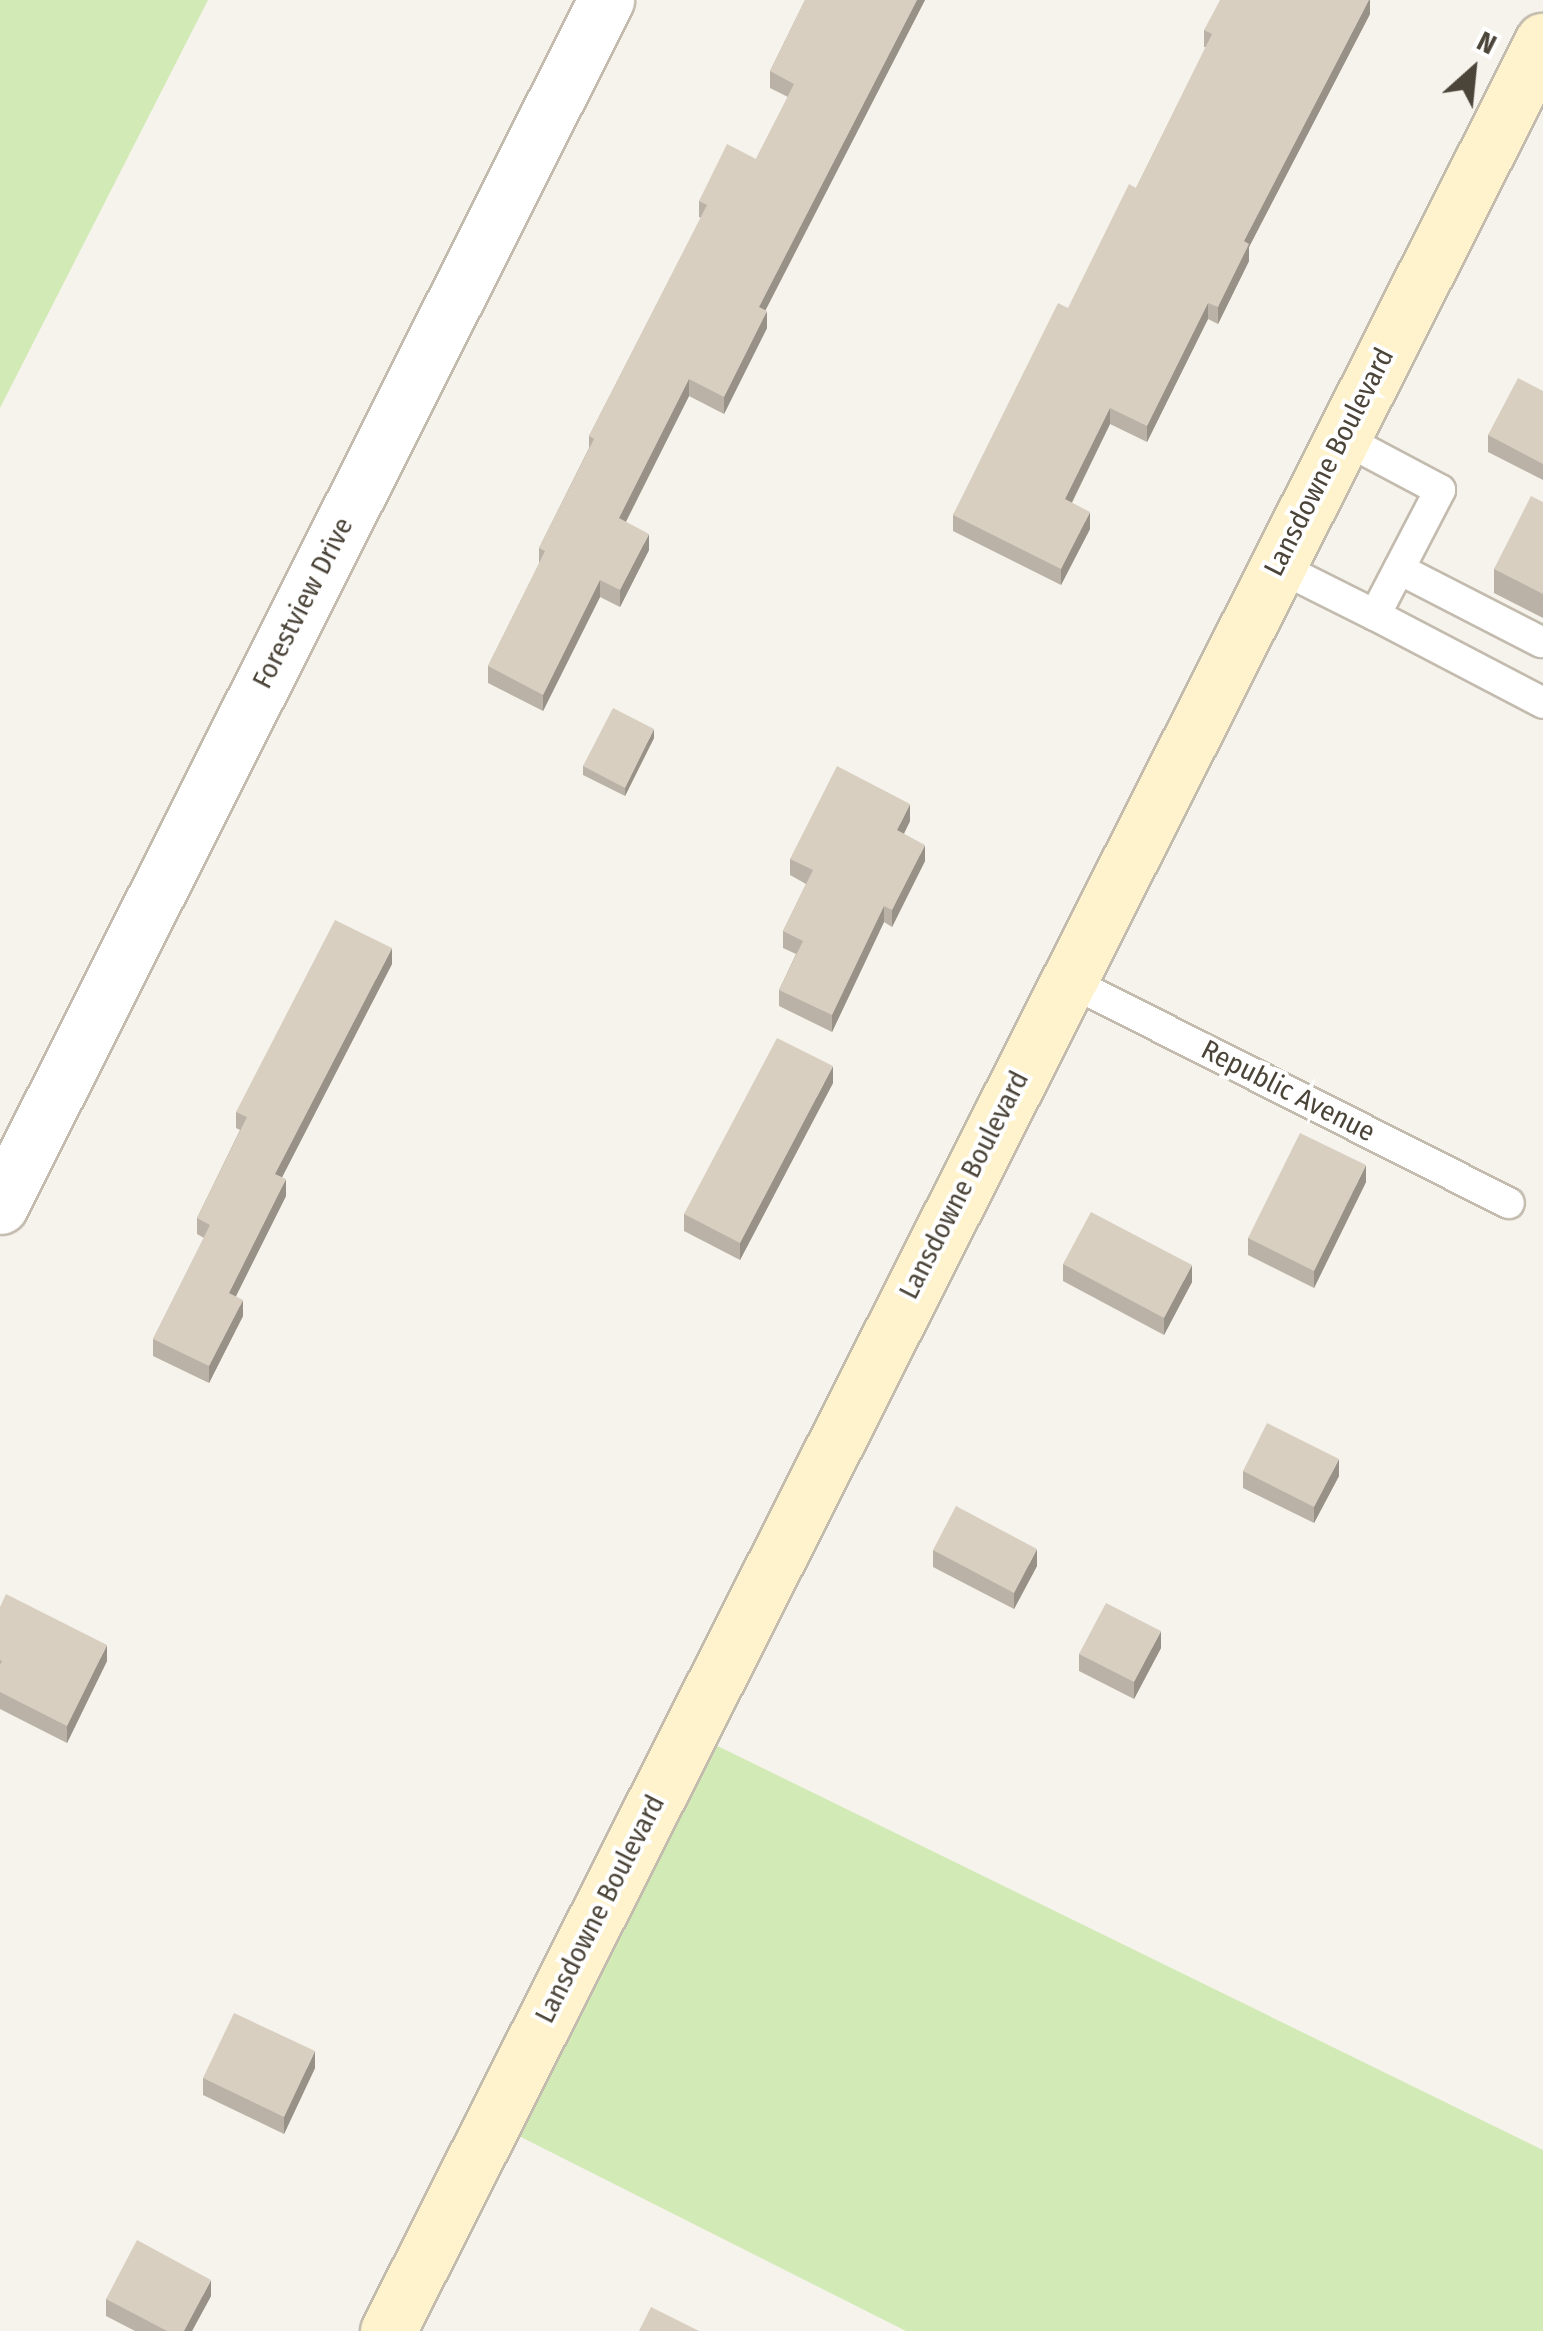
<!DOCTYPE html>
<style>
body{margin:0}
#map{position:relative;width:1543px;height:2331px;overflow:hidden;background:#f6f3ec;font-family:"Fira Sans Condensed",sans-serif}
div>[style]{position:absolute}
.green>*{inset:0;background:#d2eab5}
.roads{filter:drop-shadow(2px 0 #c2bbae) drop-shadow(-2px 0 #c2bbae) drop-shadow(0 2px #c2bbae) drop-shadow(0 -2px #c2bbae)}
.lane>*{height:30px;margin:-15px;padding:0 15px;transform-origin:15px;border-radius:15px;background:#fff}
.street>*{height:55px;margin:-27.5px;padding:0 27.5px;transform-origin:27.5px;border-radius:27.5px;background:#fff}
.secondary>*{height:55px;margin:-27.5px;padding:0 27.5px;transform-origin:27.5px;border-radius:27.5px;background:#fff3cd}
.wall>*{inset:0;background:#bab2a6}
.shaded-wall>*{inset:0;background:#979187}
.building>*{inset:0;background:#d8cfc1}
span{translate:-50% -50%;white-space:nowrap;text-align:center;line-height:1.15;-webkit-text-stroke:8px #fff;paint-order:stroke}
.street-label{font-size:28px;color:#4b4439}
.north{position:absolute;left:1423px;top:20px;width:100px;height:100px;-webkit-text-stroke:8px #fff;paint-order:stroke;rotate:27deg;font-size:28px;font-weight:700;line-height:40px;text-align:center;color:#4b4439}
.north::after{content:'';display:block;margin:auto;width:35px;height:45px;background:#4b4439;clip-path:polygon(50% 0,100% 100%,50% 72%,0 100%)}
</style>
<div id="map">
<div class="green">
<div style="clip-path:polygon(0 0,208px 0,0 408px)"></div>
<div style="clip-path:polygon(689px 1732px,1543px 2150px,1543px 2331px,906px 2331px,493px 2123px)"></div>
</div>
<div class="roads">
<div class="lane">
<div style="left:1277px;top:566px;width:110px;rotate:26.6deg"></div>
<div style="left:1375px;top:615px;width:141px;rotate:-62.5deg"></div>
<div style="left:1440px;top:490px;width:111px;rotate:-152deg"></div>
<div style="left:1399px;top:569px;width:160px;rotate:27.2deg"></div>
<div style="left:1375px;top:615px;width:190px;rotate:27.6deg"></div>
<div style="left:1067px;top:980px;width:495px;rotate:26.8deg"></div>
</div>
<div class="street">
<div style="left:0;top:1206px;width:1350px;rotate:-63.32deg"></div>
</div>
<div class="secondary">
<div style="left:388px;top:2331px;width:2565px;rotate:-63.24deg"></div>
</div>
</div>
<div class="wall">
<div style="clip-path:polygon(805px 0,925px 0,765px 310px,767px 328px,724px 414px,689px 396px,626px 522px,649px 550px,620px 607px,600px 597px,543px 711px,488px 683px,488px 666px,539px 564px,539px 548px,589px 448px,589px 436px,701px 218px,699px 217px,699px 201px,756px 159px,788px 97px,770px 88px,770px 71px)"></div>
<div style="clip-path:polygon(1370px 0,1370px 14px,1249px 247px,1249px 261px,1218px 324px,1208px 319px,1147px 442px,1110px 424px,1072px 503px,1090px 529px,1061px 585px,953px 531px,953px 515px,1136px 188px,1206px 47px,1204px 47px,1204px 30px)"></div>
<div style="clip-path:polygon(1543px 391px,1543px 480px,1488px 452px,1488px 435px)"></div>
<div style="clip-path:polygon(1543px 502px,1543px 618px,1494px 593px,1494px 569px)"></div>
<div style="clip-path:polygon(654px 738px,625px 796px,583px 775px,583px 766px)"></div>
<div style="clip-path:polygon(910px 821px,904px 834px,925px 861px,892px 927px,884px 922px,832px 1032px,779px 1006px,779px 990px,796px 954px,783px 948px,783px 931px,806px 884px,790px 875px,790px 859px)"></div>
<div style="clip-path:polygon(392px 964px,282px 1177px,286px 1196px,236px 1296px,243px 1316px,209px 1383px,153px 1356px,153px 1339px,204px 1238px,197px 1234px,197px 1218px,240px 1130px,236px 1128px,236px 1112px)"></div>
<div style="clip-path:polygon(833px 1083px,740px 1260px,684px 1231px,684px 1214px)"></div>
<div style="clip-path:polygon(1366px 1182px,1314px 1288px,1248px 1255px,1248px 1238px)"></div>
<div style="clip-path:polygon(1063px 1264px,1192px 1282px,1164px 1335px,1063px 1281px)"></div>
<div style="clip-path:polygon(1243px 1471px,1339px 1476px,1314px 1523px,1243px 1488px)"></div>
<div style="clip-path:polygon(933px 1550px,1037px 1566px,1014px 1609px,933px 1567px)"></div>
<div style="clip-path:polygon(0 1607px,107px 1661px,67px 1743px,0 1709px)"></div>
<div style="clip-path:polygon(1161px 1648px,1134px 1699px,1079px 1671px,1079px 1654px)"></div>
<div style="clip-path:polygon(315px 2068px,284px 2134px,203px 2095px,203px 2078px)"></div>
<div style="clip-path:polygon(211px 2296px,192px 2331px,135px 2331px,106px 2316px,106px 2299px)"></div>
</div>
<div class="shaded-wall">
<div style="clip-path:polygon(917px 0,925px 0,759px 323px,759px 307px)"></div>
<div style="clip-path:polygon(1369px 0,1370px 0,1370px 14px,1249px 247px,1249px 261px,1218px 324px,1218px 307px,1244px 241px)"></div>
<div style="clip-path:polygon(1208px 303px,1208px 319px,1147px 442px,1147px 426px)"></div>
<div style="clip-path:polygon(767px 311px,767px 328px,724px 414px,724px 397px)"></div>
<div style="clip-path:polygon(689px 379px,689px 396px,619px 535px,619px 518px)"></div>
<div style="clip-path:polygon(1110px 408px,1110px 424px,1065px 516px,1065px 499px)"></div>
<div style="clip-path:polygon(1090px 512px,1090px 529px,1061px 585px,1061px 569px)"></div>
<div style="clip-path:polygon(649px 534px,649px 550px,620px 607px,620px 590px)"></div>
<div style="clip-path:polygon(600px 580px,600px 597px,543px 711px,543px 695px)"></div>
<div style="clip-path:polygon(654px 729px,654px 738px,625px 796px,625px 788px)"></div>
<div style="clip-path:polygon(910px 804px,910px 821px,897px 847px,897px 830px)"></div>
<div style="clip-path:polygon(925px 845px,925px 861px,892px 927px,892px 910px)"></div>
<div style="clip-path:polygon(884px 906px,884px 922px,832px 1032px,832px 1015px)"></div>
<div style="clip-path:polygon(392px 948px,392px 964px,275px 1191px,275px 1174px)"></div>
<div style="clip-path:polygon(833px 1066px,833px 1083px,740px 1260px,740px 1243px)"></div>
<div style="clip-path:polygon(1366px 1165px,1366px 1182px,1314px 1288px,1314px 1271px)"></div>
<div style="clip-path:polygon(286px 1179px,286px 1196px,229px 1310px,229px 1293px)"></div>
<div style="clip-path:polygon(1192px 1265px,1192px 1282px,1164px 1335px,1164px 1318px)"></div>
<div style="clip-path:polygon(243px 1300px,243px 1316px,209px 1383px,209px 1366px)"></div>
<div style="clip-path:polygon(1339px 1459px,1339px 1476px,1314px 1523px,1314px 1507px)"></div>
<div style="clip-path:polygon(1037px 1549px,1037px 1566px,1014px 1609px,1014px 1593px)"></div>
<div style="clip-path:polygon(1161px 1631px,1161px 1648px,1134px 1699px,1134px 1682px)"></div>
<div style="clip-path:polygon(107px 1645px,107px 1661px,67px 1743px,67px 1726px)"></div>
<div style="clip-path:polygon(315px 2051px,315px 2068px,284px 2134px,284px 2117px)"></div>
<div style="clip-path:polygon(211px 2280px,211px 2296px,192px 2331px,184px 2331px)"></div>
</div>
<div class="building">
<div style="clip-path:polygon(805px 0,917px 0,759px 307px,767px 311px,724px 397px,689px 379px,619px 518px,649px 534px,620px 590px,600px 580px,543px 695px,488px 666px,545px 551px,539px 548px,594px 439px,589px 436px,707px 205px,699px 201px,727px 144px,756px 159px,794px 84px,770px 71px)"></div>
<div style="clip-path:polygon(1220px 0,1369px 0,1244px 241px,1249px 244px,1218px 307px,1208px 303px,1147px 426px,1110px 408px,1065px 499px,1090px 512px,1061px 569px,953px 515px,1058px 303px,1068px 308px,1129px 184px,1136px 188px,1212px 34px,1204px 30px)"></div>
<div style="clip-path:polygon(1518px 378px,1543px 391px,1543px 464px,1488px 435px)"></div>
<div style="clip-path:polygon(1531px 496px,1543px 502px,1543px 594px,1494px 569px)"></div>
<div style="clip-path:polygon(613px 708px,654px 729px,625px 788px,583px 766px)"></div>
<div style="clip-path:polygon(837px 766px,910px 804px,897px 830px,925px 845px,892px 910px,884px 906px,832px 1015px,779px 990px,803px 941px,783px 931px,813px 870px,790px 859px)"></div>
<div style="clip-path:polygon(335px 920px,392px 948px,275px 1174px,286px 1179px,229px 1293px,243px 1300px,209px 1366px,153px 1339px,210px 1225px,197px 1218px,247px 1117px,236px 1112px)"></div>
<div style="clip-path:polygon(777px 1038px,833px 1066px,740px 1243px,684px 1214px)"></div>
<div style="clip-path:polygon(1300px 1133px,1366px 1165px,1314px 1271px,1248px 1238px)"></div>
<div style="clip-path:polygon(1091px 1212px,1192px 1265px,1164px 1318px,1063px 1264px)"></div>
<div style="clip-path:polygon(1267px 1423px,1339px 1459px,1314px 1507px,1243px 1471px)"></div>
<div style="clip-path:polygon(956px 1506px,1037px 1549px,1014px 1593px,933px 1550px)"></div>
<div style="clip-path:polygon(6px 1594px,107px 1645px,67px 1726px,0 1692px,0 1665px,2px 1661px,0 1660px,0 1607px)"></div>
<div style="clip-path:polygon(1106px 1603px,1161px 1631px,1134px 1682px,1079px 1654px)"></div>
<div style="clip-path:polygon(234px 2013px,315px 2051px,284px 2117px,203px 2078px)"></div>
<div style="clip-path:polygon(137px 2240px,211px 2280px,184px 2331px,167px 2331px,106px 2299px)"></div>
<div style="clip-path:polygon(651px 2307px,699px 2331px,639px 2331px)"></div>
</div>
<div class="street-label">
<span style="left:1329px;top:462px;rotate:-63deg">Lansdowne Boulevard</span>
<span style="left:303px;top:603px;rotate:-63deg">Forestview Drive</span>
<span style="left:1288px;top:1091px;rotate:27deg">Republic Avenue</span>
<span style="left:964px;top:1185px;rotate:-63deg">Lansdowne Boulevard</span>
<span style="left:600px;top:1909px;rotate:-63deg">Lansdowne Boulevard</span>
</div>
<div class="north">N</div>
</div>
